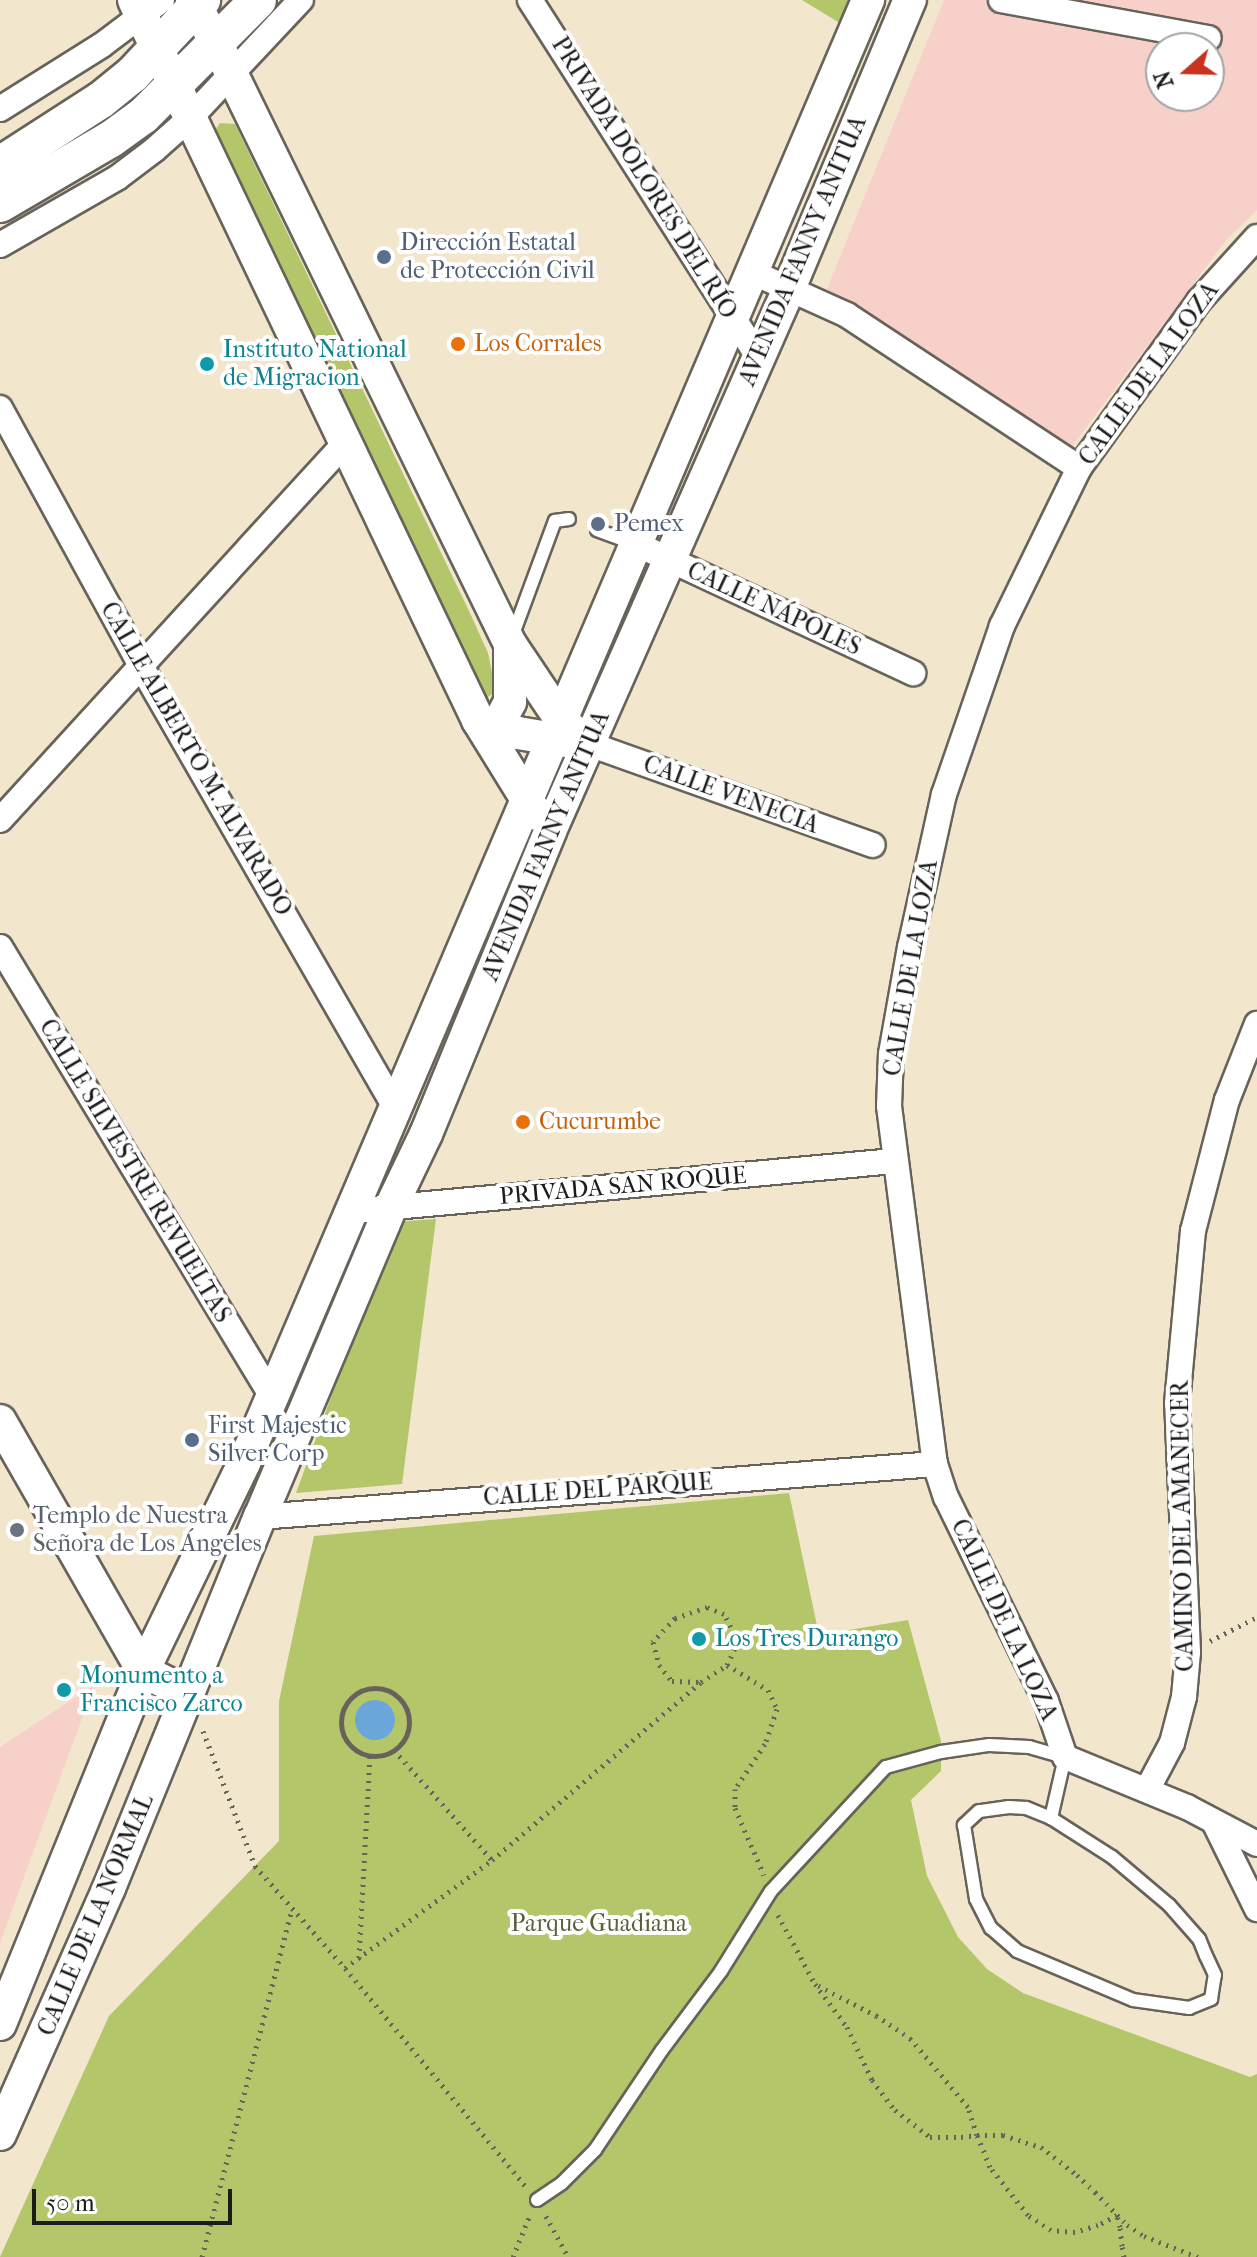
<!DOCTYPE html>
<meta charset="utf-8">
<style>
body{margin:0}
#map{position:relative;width:1257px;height:2257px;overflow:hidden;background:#f2e6cd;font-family:"IM FELL French Canon",serif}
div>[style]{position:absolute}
.built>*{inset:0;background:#f7d0ca}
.green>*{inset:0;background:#b4c66a}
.water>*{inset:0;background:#6ba6db}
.round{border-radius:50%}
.path>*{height:5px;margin-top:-2.5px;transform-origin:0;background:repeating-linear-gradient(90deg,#67635a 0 2px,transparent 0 8px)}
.path>.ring{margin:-2.5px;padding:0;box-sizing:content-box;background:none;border:5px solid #67635a;border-radius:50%}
.roads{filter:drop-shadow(2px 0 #67635a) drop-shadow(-2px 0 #67635a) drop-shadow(0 2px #67635a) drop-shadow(0 -2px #67635a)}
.lane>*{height:12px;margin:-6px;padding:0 6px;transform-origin:6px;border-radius:6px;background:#fff}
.street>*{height:24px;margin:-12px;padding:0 12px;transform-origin:12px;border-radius:12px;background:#fff}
.secondary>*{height:32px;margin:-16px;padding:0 16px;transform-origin:16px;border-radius:16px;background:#fff}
.primary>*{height:36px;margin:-18px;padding:0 18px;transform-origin:18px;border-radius:18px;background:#fff}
.dots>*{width:22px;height:22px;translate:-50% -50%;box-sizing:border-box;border:4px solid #fff;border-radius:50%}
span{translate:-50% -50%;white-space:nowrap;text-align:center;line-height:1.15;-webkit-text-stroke:8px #fff;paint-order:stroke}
.street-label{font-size:24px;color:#1c1c1c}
.service-label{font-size:24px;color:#4e5e75}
.left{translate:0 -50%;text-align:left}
.food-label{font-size:24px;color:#c56008}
.culture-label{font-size:24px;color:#0d838f}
.worship-label{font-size:24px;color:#5b616d}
.park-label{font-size:24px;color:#59603b}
.north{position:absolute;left:1145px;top:32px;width:80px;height:80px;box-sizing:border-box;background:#fff;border:2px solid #a4a4a4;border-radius:50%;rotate:250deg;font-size:22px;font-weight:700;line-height:32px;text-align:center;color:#1c1c1c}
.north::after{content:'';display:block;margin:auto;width:28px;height:36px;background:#c8321e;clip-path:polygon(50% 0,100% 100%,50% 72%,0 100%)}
.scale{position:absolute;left:32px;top:2189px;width:200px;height:36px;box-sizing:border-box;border:4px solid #1c1c1c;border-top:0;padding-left:10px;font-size:24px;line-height:28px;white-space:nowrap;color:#1c1c1c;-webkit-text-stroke:6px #fff;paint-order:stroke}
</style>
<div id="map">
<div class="built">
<div style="clip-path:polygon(evenodd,944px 0,1257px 0,1257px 210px,1227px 239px,1070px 449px,827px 289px,944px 0,1161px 48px,1209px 48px,1209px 96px,1161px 96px,1161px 48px)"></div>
<div style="clip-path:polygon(94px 1685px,0 1943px,0 1747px)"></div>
</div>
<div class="green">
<div style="clip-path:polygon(802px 0,852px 0,843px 25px)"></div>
<div style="clip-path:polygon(220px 123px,235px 124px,470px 613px,488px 653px,496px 692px,486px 698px,477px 690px,208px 141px)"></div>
<div style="clip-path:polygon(436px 1219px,402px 1484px,296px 1493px,395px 1222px)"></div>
<div style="clip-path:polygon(789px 1493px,819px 1635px,908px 1620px,941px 1741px,941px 1771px,911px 1800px,927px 1876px,958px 1937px,987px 1969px,1023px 1993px,1250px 2077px,1257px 2074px,1257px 2257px,0 2257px,109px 2016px,279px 1841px,279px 1701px,314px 1536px)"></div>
</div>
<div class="water">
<div class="round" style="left:355px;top:1700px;width:40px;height:40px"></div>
</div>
<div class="path">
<div style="left:1210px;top:1641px;width:53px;rotate:-27.1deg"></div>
<div style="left:727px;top:1665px;width:48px;rotate:31.4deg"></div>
<div style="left:768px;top:1690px;width:21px;rotate:65deg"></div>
<div style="left:777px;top:1709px;width:37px;rotate:109deg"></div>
<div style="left:765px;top:1744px;width:54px;rotate:123.7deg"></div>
<div style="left:735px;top:1789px;width:19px;rotate:90deg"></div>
<div style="left:735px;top:1808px;width:73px;rotate:66.6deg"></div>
<div class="ring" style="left:341px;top:1688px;width:63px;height:63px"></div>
<div style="left:203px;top:1731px;width:145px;rotate:68.9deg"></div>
<div style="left:255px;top:1866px;width:136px;rotate:48.6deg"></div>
<div style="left:345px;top:1968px;width:286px;rotate:50.4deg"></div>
<div style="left:394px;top:1750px;width:147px;rotate:48.3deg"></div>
<div style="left:778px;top:1915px;width:78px;rotate:61.8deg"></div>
<div style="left:359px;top:1958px;width:203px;rotate:-86.9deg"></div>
<div style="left:345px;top:1968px;width:182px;rotate:-36.3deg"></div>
<div style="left:492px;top:1860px;width:275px;rotate:-40.4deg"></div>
<div style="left:701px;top:1682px;width:31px;rotate:-33deg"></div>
<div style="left:727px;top:1665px;width:26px;rotate:-65deg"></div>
<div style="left:738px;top:1641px;width:30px;rotate:-117deg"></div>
<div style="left:724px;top:1614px;width:18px;rotate:-158deg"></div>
<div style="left:707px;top:1607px;width:34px;rotate:161deg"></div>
<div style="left:675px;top:1618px;width:33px;rotate:133deg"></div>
<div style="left:653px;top:1642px;width:24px;rotate:75deg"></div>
<div style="left:659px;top:1665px;width:21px;rotate:51deg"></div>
<div style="left:672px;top:1681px;width:29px;rotate:2deg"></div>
<div style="left:546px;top:2216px;width:47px;rotate:61.8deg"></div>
<div style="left:202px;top:2257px;width:358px;rotate:-75.5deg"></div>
<div style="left:513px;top:2257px;width:45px;rotate:-68deg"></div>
<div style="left:1124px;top:2257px;width:11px;rotate:-100deg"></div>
<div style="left:1122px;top:2246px;width:19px;rotate:-96deg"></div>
<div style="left:1120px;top:2227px;width:12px;rotate:-104deg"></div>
<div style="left:1117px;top:2215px;width:21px;rotate:152deg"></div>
<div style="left:1098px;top:2225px;width:24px;rotate:163deg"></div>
<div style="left:1075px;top:2232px;width:24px;rotate:-175deg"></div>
<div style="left:1051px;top:2230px;width:27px;rotate:-147deg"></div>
<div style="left:1028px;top:2215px;width:61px;rotate:-128.4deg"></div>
<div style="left:990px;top:2167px;width:35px;rotate:-112deg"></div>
<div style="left:977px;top:2135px;width:29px;rotate:-108deg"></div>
<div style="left:968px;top:2107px;width:89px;rotate:-130deg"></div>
<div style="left:911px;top:2039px;width:41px;rotate:-145.9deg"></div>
<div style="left:877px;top:2016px;width:70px;rotate:-152.7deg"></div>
<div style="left:815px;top:1984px;width:54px;rotate:53.3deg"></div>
<div style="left:847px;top:2027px;width:59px;rotate:64.7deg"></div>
<div style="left:872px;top:2080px;width:38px;rotate:53deg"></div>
<div style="left:895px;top:2110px;width:44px;rotate:37.6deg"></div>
<div style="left:930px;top:2137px;width:31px"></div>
<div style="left:961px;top:2137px;width:16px;rotate:-7deg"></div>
<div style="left:977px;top:2135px;width:26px"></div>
<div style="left:1003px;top:2135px;width:40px;rotate:18deg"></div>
<div style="left:1041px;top:2147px;width:46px;rotate:37.9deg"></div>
<div style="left:1077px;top:2175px;width:25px;rotate:43deg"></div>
<div style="left:1095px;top:2192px;width:46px;rotate:45.9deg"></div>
<div style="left:1127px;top:2225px;width:20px;rotate:33deg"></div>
<div style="left:1144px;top:2236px;width:58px;rotate:21.3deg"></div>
</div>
<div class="roads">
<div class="lane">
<div style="left:597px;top:530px;width:40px;rotate:20.2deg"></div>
<div style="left:512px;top:637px;width:124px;rotate:-69.7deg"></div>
<div style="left:555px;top:521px;width:14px;rotate:-8deg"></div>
<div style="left:537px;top:2200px;width:30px;rotate:-34deg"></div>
<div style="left:562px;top:2183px;width:47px;rotate:-45deg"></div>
<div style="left:595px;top:2150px;width:120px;rotate:-56.2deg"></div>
<div style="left:662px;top:2050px;width:99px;rotate:-53.2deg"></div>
<div style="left:721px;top:1971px;width:94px;rotate:-58deg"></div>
<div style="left:771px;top:1891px;width:169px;rotate:-47.2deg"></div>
<div style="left:886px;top:1767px;width:57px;rotate:-15.3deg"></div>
<div style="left:941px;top:1752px;width:49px;rotate:-8.3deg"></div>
<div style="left:989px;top:1745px;width:40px;rotate:2.9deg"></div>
<div style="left:1029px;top:1747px;width:37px;rotate:16deg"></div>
<div style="left:1065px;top:1757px;width:63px;rotate:102.9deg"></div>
<div style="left:1051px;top:1818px;width:27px;rotate:-158deg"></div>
<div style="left:1026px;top:1808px;width:17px;rotate:-177deg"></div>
<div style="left:1009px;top:1807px;width:30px;rotate:172deg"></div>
<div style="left:979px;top:1811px;width:21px;rotate:137deg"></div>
<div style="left:964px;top:1825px;width:75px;rotate:80.8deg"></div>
<div style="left:976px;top:1899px;width:33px;rotate:63deg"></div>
<div style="left:991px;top:1928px;width:35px;rotate:41deg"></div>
<div style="left:1017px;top:1951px;width:126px;rotate:22.9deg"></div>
<div style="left:1133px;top:2000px;width:57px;rotate:8.1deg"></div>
<div style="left:1189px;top:2008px;width:24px;rotate:-22deg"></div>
<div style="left:1211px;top:1999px;width:24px;rotate:-81deg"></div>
<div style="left:1215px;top:1975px;width:21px;rotate:-115deg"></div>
<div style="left:1206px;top:1956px;width:18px;rotate:-112deg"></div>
<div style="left:1199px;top:1939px;width:45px;rotate:-131.4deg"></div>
<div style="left:1169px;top:1905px;width:75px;rotate:-139.9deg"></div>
<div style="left:1112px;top:1857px;width:72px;rotate:-147.4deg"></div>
</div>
<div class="street">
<div style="left:530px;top:0;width:423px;rotate:57.4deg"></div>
<div style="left:1001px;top:0;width:211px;rotate:10.4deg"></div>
<div style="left:0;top:109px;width:120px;rotate:-32.1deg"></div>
<div style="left:102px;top:45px;width:75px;rotate:-36.9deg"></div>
<div style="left:1257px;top:237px;width:86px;rotate:132.2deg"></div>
<div style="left:1199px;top:301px;width:206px;rotate:125.7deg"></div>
<div style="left:1079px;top:468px;width:176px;rotate:116deg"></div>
<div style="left:1002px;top:626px;width:178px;rotate:109deg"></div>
<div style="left:944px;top:794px;width:157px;rotate:102.5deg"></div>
<div style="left:910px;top:947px;width:109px;rotate:100.1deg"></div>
<div style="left:891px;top:1054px;width:52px;rotate:92.2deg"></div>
<div style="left:889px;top:1106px;width:361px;rotate:82.7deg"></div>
<div style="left:935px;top:1464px;width:35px;rotate:72deg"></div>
<div style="left:946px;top:1497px;width:227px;rotate:63.9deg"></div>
<div style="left:1046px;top:1701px;width:59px;rotate:71.3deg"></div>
<div style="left:1065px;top:1757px;width:132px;rotate:22.3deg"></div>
<div style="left:1187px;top:1807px;width:79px;rotate:27.9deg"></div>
<div style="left:0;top:245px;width:135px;rotate:-29.8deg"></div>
<div style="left:117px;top:178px;width:46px;rotate:-37.1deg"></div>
<div style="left:154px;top:150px;width:48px;rotate:-41.6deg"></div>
<div style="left:190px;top:118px;width:162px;rotate:-46.8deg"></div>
<div style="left:754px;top:273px;width:102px;rotate:24.3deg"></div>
<div style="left:847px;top:315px;width:278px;rotate:33.4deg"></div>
<div style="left:0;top:408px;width:294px;rotate:61.3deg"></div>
<div style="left:141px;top:666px;width:511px;rotate:60.07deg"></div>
<div style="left:636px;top:544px;width:306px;rotate:25deg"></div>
<div style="left:589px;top:744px;width:301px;rotate:19.6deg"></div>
<div style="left:0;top:820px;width:512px;rotate:-47.53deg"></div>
<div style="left:0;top:947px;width:524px;rotate:58.83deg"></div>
<div style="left:351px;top:1211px;width:545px;rotate:-5.26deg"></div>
<div style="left:260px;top:1517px;width:677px;rotate:-4.49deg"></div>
<div style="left:1147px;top:1790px;width:53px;rotate:-62deg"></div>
<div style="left:1172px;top:1743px;width:48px;rotate:-75.4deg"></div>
<div style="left:1184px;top:1697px;width:45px;rotate:-84.9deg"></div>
<div style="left:1188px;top:1652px;width:249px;rotate:-92.5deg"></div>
<div style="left:1177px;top:1403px;width:173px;rotate:-84.7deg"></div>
<div style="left:1193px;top:1231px;width:135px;rotate:-75.5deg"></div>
<div style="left:1227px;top:1100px;width:82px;rotate:-68.5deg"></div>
<div style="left:1215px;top:1824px;width:95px;rotate:63.7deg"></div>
</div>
<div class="secondary">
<div style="left:134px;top:0;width:798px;rotate:64.46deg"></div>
<div style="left:478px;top:720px;width:110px;rotate:58.3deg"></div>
<div style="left:192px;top:0;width:48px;rotate:60.3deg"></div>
<div style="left:216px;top:42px;width:670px;rotate:63.97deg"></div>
<div style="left:510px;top:644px;width:92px;rotate:56.1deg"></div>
<div style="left:561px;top:720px;width:15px;rotate:42deg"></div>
<div style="left:478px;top:720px;width:42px;rotate:18deg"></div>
<div style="left:518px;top:733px;width:55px;rotate:9.5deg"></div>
<div style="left:492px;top:725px;width:13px;rotate:-39deg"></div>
<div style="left:502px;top:717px;width:17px;rotate:-62deg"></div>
<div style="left:510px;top:702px;width:58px;rotate:-90deg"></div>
<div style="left:0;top:1421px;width:288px;rotate:60.2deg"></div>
<div style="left:143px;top:1671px;width:51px;rotate:26.6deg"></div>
<div style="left:0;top:2024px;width:381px;rotate:-67.9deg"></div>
<div style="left:143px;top:1671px;width:231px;rotate:-64.1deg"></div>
<div style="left:244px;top:1463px;width:1591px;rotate:-66.9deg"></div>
<div style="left:0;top:2134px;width:269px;rotate:-66.1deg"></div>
<div style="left:109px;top:1888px;width:401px;rotate:-67.9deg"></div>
<div style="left:260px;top:1517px;width:334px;rotate:-67.1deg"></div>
<div style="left:390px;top:1209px;width:83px;rotate:-64.4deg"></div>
<div style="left:426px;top:1134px;width:327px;rotate:-67.7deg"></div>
<div style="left:550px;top:831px;width:590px;rotate:-66.21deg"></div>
<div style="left:788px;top:291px;width:316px;rotate:-67.3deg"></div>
</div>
<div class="primary">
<div style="left:0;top:165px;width:120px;rotate:-32.8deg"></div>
<div style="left:101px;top:100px;width:40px;rotate:-39deg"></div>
<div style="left:132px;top:75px;width:103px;rotate:-47deg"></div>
<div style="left:0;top:204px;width:129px;rotate:-30.4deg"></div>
<div style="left:111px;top:139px;width:39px;rotate:-36deg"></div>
<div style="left:143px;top:116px;width:163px;rotate:-45.2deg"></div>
</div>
</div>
<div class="dots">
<div style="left:384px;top:257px;background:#5c6f8a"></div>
<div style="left:458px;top:344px;background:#e8710a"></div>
<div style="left:207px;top:364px;background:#0f9aa8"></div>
<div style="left:598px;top:524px;background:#5c6f8a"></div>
<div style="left:523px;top:1122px;background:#e8710a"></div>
<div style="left:192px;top:1440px;background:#5c6f8a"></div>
<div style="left:17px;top:1530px;background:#6b7280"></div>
<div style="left:699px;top:1639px;background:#0f9aa8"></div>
<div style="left:64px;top:1690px;background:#0f9aa8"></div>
</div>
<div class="street-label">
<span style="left:644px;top:178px;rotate:58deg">PRIVADA DOLORES DEL RÍO</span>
<span style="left:803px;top:251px;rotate:-67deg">AVENIDA FANNY ANITUA</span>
<span style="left:1149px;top:374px;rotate:-54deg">CALLE DE LA LOZA</span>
<span style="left:774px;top:609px;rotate:25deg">CALLE NÁPOLES</span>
<span style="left:196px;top:759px;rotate:60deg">CALLE ALBERTO M. ALVARADO</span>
<span style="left:731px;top:795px;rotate:20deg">CALLE VENECIA</span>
<span style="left:546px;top:846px;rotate:-67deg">AVENIDA FANNY ANITUA</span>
<span style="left:911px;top:968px;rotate:-80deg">CALLE DE LA LOZA</span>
<span style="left:135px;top:1171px;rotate:59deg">CALLE SILVESTRE REVUELTAS</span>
<span style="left:623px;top:1186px;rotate:-5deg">PRIVADA SAN ROQUE</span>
<span style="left:598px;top:1490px;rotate:-4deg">CALLE DEL PARQUE</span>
<span style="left:1183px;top:1526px;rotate:-91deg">CAMINO DEL AMANECER</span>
<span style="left:1004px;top:1620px;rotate:65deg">CALLE DE LA LOZA</span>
<span style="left:96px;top:1915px;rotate:-67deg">CALLE DE LA NORMAL</span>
</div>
<div class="service-label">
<span class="left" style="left:400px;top:257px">Dirección Estatal<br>de Protección Civil</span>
<span class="left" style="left:614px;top:524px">Pemex</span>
<span class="left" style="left:208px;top:1440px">First Majestic<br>Silver Corp</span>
</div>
<div class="food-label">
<span class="left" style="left:474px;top:344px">Los Corrales</span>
<span class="left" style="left:539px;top:1122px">Cucurumbe</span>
</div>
<div class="culture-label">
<span class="left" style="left:223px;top:364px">Instituto National<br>de Migracion</span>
<span class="left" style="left:715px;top:1639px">Los Tres Durango</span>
<span class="left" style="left:80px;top:1690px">Monumento a<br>Francisco Zarco</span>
</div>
<div class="worship-label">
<span class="left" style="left:33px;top:1530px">Templo de Nuestra<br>Señora de Los Ángeles</span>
</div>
<div class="park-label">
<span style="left:599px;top:1924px">Parque Guadiana</span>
</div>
<div class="north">N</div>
<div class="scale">50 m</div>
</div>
